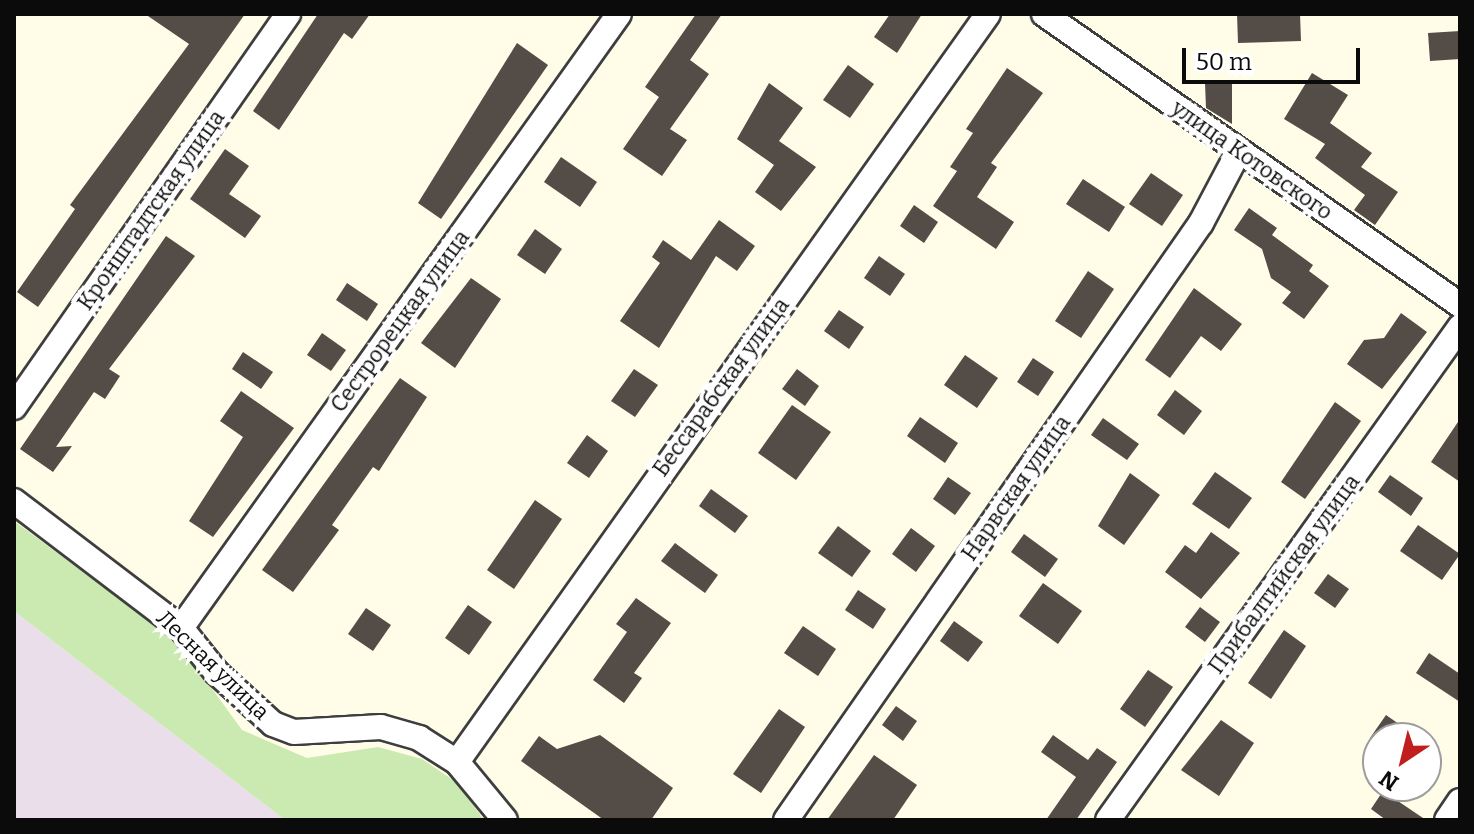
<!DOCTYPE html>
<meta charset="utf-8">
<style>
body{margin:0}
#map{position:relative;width:1474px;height:834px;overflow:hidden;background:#fffce8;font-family:Bitter,serif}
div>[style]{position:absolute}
.industrial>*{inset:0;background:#eadeea}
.green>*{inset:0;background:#cbeab1}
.building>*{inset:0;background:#544c46}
.roads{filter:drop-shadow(2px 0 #3e3e3e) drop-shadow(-2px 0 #3e3e3e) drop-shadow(0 2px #3e3e3e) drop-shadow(0 -2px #3e3e3e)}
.minor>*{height:24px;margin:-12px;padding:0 12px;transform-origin:12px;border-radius:12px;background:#fff}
span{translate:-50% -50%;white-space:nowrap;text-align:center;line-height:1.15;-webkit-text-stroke:8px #fff;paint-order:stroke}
.street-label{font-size:22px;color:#0b0b0b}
.frame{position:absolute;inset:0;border:16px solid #0b0b0b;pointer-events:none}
.north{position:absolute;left:1362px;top:722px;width:80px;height:80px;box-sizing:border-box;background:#fff;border:2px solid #9d9d9d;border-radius:50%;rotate:215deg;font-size:22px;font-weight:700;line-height:32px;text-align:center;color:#0b0b0b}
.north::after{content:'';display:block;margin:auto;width:28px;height:36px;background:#c01f1d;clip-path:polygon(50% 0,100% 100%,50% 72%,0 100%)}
.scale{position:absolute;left:1182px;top:48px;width:178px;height:36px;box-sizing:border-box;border:4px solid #0b0b0b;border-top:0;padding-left:10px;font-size:24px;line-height:28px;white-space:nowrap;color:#0b0b0b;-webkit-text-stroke:6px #fff;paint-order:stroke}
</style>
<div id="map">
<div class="industrial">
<div style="clip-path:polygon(14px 611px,285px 820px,14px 820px)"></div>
</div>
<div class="green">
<div style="clip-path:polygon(14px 521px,178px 642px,242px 730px,307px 758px,378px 747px,422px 759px,456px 782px,484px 820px,285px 820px,14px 611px)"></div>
</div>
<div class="building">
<div style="clip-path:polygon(145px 14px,245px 14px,38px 307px,17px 292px,75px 209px,70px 205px,189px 44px)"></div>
<div style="clip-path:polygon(318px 14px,370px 14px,352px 39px,344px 33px,279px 130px,253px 111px)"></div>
<div style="clip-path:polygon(696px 14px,722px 14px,690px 60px,709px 74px,670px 129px,687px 140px,662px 176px,623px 149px,659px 97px,645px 87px)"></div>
<div style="clip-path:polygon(890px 14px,922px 14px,897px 53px,874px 37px)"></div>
<div style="clip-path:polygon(1237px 14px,1300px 14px,1301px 41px,1238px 43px)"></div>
<div style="clip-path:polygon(1460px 31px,1460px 59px,1430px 61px,1428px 33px)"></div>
<div style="clip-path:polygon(517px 43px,548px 65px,441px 219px,418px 203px)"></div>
<div style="clip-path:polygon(848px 65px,874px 84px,850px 118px,823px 100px)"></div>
<div style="clip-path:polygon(1007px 68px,1043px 93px,991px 163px,997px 167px,977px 197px,1014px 222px,996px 249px,933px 206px,957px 171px,950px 167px,973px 133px,966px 129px)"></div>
<div style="clip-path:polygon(1312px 73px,1348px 95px,1330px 123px,1372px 153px,1361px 167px,1398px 192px,1375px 225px,1354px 210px,1365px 195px,1315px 158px,1325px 144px,1284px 119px)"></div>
<div style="clip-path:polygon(769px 83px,803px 108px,779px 141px,816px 167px,781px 211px,755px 192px,774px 165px,737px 139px)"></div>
<div style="clip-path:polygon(1205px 83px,1232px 83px,1232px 124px,1206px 108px)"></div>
<div style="clip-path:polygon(225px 149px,249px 166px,229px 194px,261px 216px,245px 238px,190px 199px)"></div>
<div style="clip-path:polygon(561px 157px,597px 182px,580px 207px,544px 182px)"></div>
<div style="clip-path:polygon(1151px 173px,1183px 195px,1162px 226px,1129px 204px)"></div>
<div style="clip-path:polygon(1083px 179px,1125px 207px,1109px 232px,1066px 204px)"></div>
<div style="clip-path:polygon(914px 205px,938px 222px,924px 243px,900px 226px)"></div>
<div style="clip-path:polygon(1249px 208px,1277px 228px,1272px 235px,1313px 265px,1309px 271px,1329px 286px,1304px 319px,1282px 303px,1291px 292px,1271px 278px,1262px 249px,1234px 230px)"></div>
<div style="clip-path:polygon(719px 220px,755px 246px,737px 271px,716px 256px,659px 348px,620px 321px,660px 263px,652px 257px,663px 240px,691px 260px)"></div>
<div style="clip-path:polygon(535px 229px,562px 249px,545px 274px,517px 255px)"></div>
<div style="clip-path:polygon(166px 236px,195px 256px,109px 369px,120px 376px,105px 399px,94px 392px,56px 447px,72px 446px,53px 472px,20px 449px)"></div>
<div style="clip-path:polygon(879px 256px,905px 274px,890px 296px,864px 278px)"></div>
<div style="clip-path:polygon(1088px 271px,1114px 289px,1081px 338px,1055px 321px)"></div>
<div style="clip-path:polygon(471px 278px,501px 299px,455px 368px,421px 343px)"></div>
<div style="clip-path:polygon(347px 283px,378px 304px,367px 321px,336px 300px)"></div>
<div style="clip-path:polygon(1194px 288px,1242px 324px,1221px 351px,1201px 336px,1170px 378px,1145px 360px)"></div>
<div style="clip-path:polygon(839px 310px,864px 327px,849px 349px,824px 331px)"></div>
<div style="clip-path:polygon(1401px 313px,1427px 332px,1382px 389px,1347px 364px,1364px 340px,1384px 338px)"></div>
<div style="clip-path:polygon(322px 333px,346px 350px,331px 371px,307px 355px)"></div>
<div style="clip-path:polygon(243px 352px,273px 372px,261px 389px,232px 369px)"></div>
<div style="clip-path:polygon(965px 355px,998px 378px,977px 408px,944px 385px)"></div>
<div style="clip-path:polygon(1033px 358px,1054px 372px,1038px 396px,1017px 382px)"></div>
<div style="clip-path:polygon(634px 369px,658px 385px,635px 417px,611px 401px)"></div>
<div style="clip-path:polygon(797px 369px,819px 386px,805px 406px,782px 389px)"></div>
<div style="clip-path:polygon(400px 378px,427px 397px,379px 471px,373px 467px,332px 525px,339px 530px,293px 592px,262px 570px)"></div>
<div style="clip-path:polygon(1175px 390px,1202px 411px,1184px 435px,1157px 415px)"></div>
<div style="clip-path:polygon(241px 391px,294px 428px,213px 537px,189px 521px,243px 437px,220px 421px)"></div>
<div style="clip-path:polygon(1335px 402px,1361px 421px,1305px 499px,1281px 482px)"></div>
<div style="clip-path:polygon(792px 405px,831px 432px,796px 480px,758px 453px)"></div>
<div style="clip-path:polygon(920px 417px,958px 443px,945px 463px,907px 436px)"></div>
<div style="clip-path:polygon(1103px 418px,1139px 444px,1127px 460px,1091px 435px)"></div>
<div style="clip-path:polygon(1460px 419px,1460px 482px,1431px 462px)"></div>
<div style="clip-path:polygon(587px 435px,608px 451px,589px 478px,567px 463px)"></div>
<div style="clip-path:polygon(1215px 472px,1252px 498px,1229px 529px,1192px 504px)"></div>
<div style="clip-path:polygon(1130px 473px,1160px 495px,1124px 545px,1098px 526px)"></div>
<div style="clip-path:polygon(1390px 475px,1423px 498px,1411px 516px,1378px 492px)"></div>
<div style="clip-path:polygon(948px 477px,971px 493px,955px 515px,933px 499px)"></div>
<div style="clip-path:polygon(711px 489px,748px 516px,735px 533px,699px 506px)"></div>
<div style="clip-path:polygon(535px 500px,562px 519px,514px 589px,487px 570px)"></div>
<div style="clip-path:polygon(1418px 525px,1460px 554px,1442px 580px,1400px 551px)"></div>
<div style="clip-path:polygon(838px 526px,871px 551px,852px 577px,818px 553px)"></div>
<div style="clip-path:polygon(911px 528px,935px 546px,916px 572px,892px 554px)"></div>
<div style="clip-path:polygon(1211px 532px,1240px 553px,1201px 599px,1165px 572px,1185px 545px,1196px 553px)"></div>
<div style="clip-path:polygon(1024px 534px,1058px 559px,1045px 577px,1011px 552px)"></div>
<div style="clip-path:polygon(675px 543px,718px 575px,705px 593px,661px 561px)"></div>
<div style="clip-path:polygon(1328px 574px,1349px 589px,1335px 608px,1314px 593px)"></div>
<div style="clip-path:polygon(1043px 583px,1082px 611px,1058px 644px,1019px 616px)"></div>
<div style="clip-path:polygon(858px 590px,886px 609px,873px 629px,845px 610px)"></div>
<div style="clip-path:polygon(636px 598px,671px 623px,634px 673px,642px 678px,624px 703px,593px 680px,627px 632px,616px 624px)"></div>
<div style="clip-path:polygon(468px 605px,492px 622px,469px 655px,445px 638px)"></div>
<div style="clip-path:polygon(1200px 607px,1220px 622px,1205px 642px,1185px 627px)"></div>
<div style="clip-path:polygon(366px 608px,391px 625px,373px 651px,348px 634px)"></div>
<div style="clip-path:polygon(954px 621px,983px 642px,968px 662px,940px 641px)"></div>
<div style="clip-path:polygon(803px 626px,836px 649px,818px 676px,784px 653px)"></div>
<div style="clip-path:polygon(1284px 630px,1306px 646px,1271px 699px,1248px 683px)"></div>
<div style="clip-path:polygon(1429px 653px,1460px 674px,1460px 702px,1416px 673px)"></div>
<div style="clip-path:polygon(1148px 670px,1173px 687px,1145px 727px,1120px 709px)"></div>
<div style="clip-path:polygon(896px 706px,917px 721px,903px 741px,882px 725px)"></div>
<div style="clip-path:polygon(779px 709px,805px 727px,761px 793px,733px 774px)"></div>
<div style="clip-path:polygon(1386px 715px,1419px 738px,1370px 738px)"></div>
<div style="clip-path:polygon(1221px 720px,1254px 743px,1219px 796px,1181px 770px)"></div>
<div style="clip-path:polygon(600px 735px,673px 788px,651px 820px,604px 820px,521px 761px,539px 736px,557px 749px)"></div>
<div style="clip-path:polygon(1053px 735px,1088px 760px,1097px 748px,1117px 762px,1076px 820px,1046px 820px,1076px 777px,1041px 752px)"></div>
<div style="clip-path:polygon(874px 755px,917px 785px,893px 820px,827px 820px)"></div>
<div style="clip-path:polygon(1383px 791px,1426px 820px,1386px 820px,1371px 809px)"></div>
</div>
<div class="roads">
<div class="minor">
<div style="left:1044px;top:14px;width:508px;rotate:34.97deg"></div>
<div style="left:14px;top:407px;width:479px;rotate:-55.1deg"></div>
<div style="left:14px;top:501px;width:210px;rotate:37.3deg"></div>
<div style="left:181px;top:628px;width:56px;rotate:51.5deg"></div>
<div style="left:216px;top:672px;width:77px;rotate:42.4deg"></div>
<div style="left:273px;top:724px;width:22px;rotate:21deg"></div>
<div style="left:294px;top:732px;width:87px;rotate:-3.3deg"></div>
<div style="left:381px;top:727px;width:40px;rotate:16deg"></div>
<div style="left:419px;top:738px;width:45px;rotate:32.3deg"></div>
<div style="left:457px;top:762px;width:75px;rotate:50.4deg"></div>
<div style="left:181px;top:628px;width:754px;rotate:-54.5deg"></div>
<div style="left:457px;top:762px;width:917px;rotate:-54.63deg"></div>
<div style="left:786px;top:820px;width:727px;rotate:-55.2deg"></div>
<div style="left:1201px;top:223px;width:81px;rotate:-62.2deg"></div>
<div style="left:1108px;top:820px;width:606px;rotate:-54.47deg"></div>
<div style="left:1447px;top:820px;width:23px;rotate:-56deg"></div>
</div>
</div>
<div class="street-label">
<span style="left:1252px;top:160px;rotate:35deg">улица Котовского</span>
<span style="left:151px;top:210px;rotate:-55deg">Кронштадтская улица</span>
<span style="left:400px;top:321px;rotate:-54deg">Сестрорецкая улица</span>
<span style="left:721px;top:387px;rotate:-54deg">Бессарабская улица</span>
<span style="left:1016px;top:488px;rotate:-55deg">Нарвская улица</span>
<span style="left:1284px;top:574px;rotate:-54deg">Прибалтийская улица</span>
<span style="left:213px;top:665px;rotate:44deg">Лесная улица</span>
</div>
<div class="frame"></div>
<div class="north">N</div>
<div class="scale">50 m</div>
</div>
